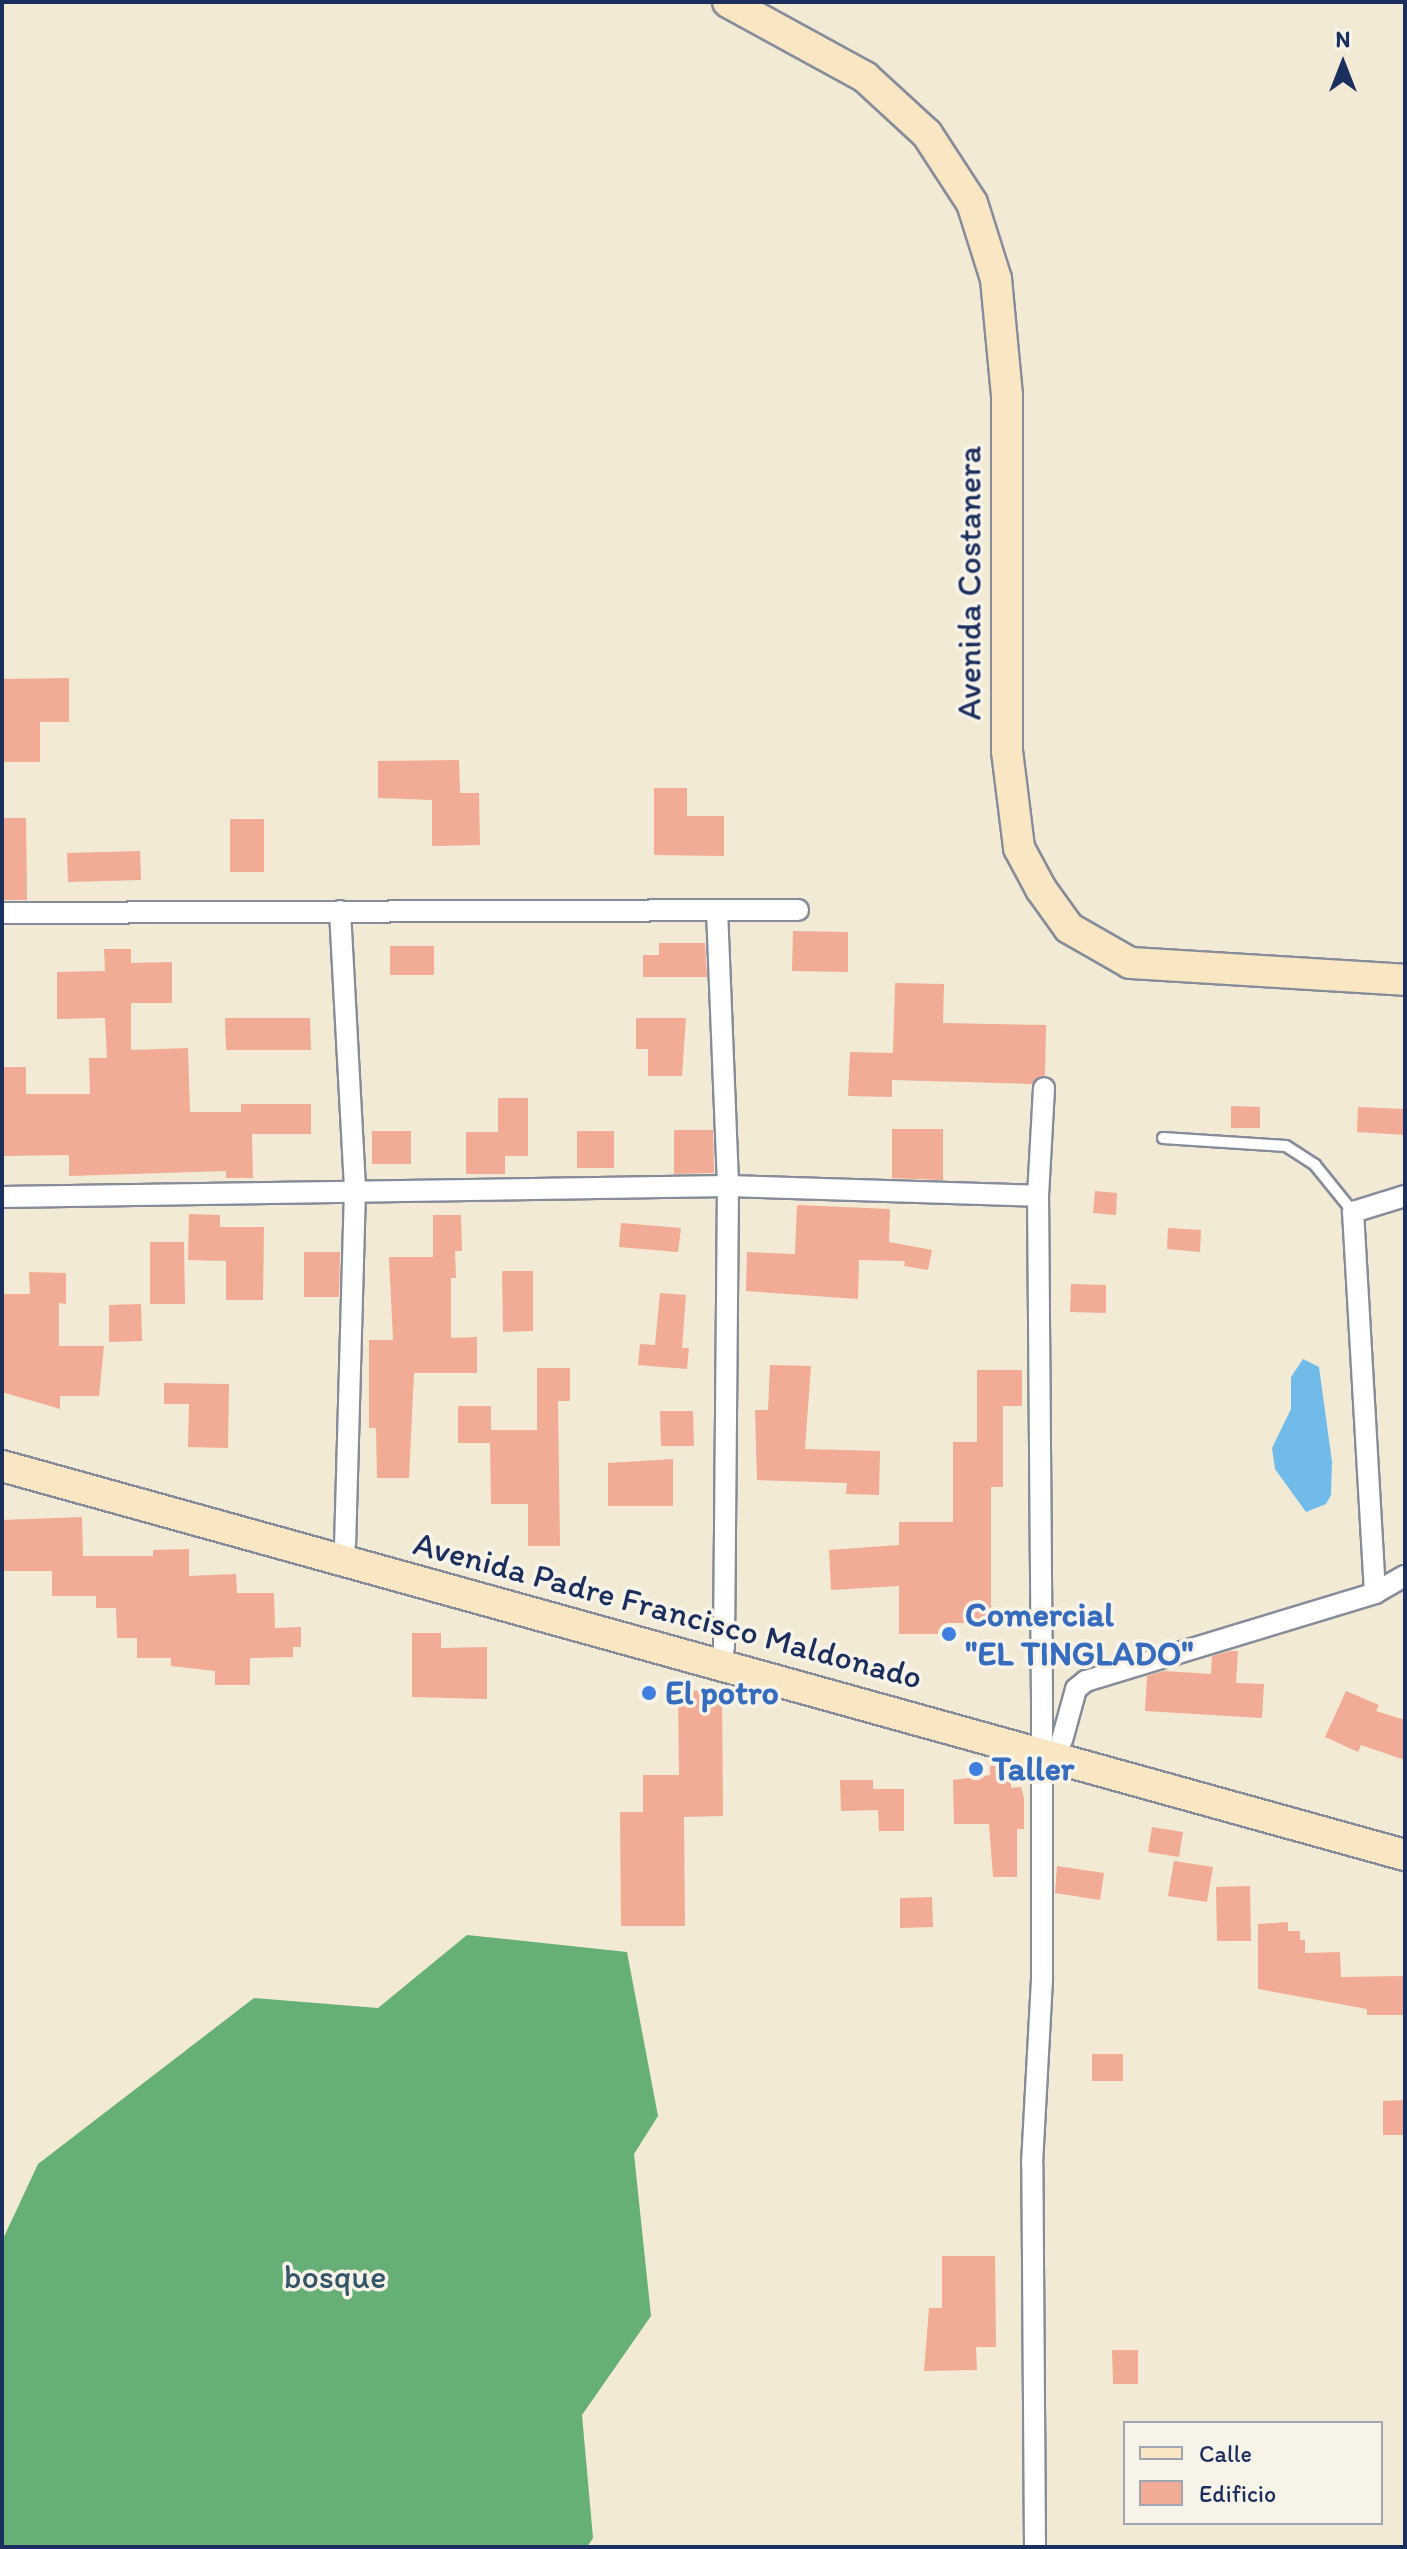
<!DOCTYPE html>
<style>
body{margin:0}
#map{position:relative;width:1407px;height:2549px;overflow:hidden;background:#f2ead5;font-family:Itim,sans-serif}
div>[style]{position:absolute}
.forest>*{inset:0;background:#66b078}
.water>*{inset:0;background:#70bbea}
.building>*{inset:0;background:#f2ab95}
.roads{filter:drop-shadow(2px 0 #868c9a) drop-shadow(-2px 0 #868c9a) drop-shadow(0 2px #868c9a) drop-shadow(0 -2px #868c9a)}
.lane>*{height:10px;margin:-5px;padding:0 5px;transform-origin:5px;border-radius:5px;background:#fff}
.street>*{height:20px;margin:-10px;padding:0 10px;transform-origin:10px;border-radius:10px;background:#fff}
.secondary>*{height:30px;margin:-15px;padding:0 15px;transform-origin:15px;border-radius:15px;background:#f9e7c3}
.dots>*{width:22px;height:22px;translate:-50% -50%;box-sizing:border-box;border:4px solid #f7f3e8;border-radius:50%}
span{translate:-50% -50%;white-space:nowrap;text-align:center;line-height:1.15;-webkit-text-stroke:7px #f7f3e8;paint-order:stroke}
.street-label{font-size:34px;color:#1b2f5e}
.shop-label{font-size:34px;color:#366cbe;font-weight:700}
.left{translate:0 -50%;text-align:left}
.park-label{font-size:34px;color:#34566a}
.frame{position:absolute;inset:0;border:4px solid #1b2f5e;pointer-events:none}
.legend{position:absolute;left:1123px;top:2421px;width:260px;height:104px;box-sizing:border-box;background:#f7f3e8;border:2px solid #9fa5b1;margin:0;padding:10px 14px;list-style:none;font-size:24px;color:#1b2f5e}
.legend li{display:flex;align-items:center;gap:16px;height:40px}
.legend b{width:40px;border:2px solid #9fa5b1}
.north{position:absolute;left:1303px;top:24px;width:80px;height:80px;-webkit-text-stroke:6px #f7f3e8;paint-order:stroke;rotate:0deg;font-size:22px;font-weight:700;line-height:32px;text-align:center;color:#1b2f5e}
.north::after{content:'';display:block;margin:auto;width:28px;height:36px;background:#1b2f5e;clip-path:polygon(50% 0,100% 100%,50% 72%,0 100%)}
</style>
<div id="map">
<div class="forest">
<div style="clip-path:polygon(467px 1935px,627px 1952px,658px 2116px,634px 2154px,651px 2316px,582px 2415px,593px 2538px,587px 2547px,2px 2547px,2px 2241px,38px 2164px,254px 1998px,378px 2008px)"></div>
</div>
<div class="water">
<div style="clip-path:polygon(1303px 1359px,1319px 1367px,1332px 1462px,1331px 1495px,1326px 1504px,1306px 1512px,1275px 1469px,1272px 1448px,1291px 1409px,1291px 1377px)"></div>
</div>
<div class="building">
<div style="clip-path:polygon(69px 678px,69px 722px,40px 722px,40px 762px,2px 762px,2px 679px)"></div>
<div style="clip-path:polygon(459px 760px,460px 793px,479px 793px,480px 845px,432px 846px,432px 800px,378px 798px,378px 761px)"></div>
<div style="clip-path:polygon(654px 788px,687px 788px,687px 816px,724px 816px,724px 856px,654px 855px)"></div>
<div style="clip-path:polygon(2px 818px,26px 818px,27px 900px,2px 900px)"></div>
<div style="clip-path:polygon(230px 819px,264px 819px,264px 872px,230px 872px)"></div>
<div style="clip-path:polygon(140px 851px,141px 880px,68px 882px,67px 853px)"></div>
<div style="clip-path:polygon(793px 931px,848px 932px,848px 972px,792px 971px)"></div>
<div style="clip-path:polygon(659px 943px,705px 943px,707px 977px,643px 977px,643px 955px,659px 955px)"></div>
<div style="clip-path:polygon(390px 946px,434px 946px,434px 975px,390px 975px)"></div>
<div style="clip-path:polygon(104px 949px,131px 949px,131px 963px,172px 962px,172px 1003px,131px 1003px,131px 1050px,188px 1048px,190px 1112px,241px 1112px,241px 1104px,311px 1104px,311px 1134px,252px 1134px,253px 1178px,226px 1178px,226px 1171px,69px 1176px,69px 1155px,2px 1156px,2px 1067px,26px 1067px,26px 1094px,90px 1094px,89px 1058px,107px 1058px,105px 1018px,57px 1019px,57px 972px,105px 971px)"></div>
<div style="clip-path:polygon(895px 983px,944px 984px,943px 1023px,1046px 1025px,1045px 1075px,1032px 1084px,892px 1080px,892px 1097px,848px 1096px,850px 1052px,893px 1053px)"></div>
<div style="clip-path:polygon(225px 1018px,310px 1018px,311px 1050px,226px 1050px)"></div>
<div style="clip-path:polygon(636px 1018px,686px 1018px,682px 1076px,648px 1076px,648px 1049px,636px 1049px)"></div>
<div style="clip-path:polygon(498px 1098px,528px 1098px,528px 1156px,505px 1156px,505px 1174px,466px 1174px,466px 1132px,498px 1132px)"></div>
<div style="clip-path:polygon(1231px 1106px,1260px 1107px,1260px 1128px,1231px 1128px)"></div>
<div style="clip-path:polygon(1358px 1107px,1405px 1109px,1405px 1135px,1357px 1132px)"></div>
<div style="clip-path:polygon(892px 1129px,943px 1129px,943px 1180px,892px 1178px)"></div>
<div style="clip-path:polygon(674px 1130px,713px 1130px,714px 1173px,674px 1174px)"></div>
<div style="clip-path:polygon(372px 1131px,411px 1131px,411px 1164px,372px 1164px)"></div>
<div style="clip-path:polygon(577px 1131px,614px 1131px,614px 1168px,577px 1168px)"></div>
<div style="clip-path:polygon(1095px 1191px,1117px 1193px,1116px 1215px,1093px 1213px)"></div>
<div style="clip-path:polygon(797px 1205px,890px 1209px,889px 1242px,932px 1250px,928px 1270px,904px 1266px,905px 1261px,859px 1260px,858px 1299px,746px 1291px,747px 1252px,795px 1254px)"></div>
<div style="clip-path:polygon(189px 1214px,220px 1215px,220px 1227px,264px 1227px,263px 1300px,226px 1300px,226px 1261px,188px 1260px)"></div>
<div style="clip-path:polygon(433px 1215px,461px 1215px,462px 1251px,455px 1251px,456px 1278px,451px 1278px,451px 1338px,477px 1337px,477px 1373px,414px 1373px,409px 1478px,377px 1478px,376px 1428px,369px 1428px,369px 1340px,393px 1340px,389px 1257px,433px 1257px)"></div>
<div style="clip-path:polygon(621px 1223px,681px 1228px,678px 1252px,619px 1247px)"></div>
<div style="clip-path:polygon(1168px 1228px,1201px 1230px,1200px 1252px,1167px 1249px)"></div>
<div style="clip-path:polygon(150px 1242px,184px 1242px,185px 1304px,150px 1304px)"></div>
<div style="clip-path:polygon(304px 1252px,340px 1252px,339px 1297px,304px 1297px)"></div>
<div style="clip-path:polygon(502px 1271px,533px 1271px,533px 1331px,503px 1332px)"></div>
<div style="clip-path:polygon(29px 1272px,66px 1273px,66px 1304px,59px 1303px,59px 1346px,104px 1346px,99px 1396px,60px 1396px,60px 1409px,2px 1392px,2px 1294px,30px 1294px)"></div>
<div style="clip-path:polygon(1071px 1284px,1106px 1285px,1106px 1313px,1070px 1312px)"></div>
<div style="clip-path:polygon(660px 1293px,686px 1295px,682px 1348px,689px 1348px,687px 1369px,638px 1365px,640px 1344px,655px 1345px)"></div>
<div style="clip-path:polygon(141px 1304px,142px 1341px,109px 1342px,109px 1305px)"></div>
<div style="clip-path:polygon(770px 1365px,811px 1366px,805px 1449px,880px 1451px,879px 1495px,846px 1494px,847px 1483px,757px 1480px,755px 1410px,768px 1410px)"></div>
<div style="clip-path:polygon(537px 1368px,570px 1368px,570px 1401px,558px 1401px,560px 1546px,528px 1546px,528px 1504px,491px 1504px,490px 1443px,458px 1443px,458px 1406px,491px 1406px,491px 1430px,537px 1430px)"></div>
<div style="clip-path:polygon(977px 1370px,1022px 1370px,1022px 1406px,1003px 1406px,1003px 1487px,991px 1487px,991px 1623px,949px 1623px,949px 1634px,899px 1634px,899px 1586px,831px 1590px,829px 1550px,899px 1545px,899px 1522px,953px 1522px,953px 1442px,977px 1442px)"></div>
<div style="clip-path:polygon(164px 1383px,229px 1384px,228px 1448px,188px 1447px,189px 1404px,164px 1404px)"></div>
<div style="clip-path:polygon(660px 1411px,693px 1411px,694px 1446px,661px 1446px)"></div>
<div style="clip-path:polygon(673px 1459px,673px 1506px,608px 1506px,608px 1463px)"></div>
<div style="clip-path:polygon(82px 1517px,83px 1556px,153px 1556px,153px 1550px,189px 1549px,189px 1576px,236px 1574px,237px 1593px,274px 1593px,275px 1628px,301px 1627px,301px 1647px,293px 1647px,293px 1657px,250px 1658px,250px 1685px,215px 1685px,215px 1671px,171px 1666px,171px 1658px,137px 1658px,137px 1638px,117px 1638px,116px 1608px,96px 1608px,96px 1596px,52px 1596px,52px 1571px,2px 1571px,2px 1520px)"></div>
<div style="clip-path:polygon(412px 1633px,441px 1633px,441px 1648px,487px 1647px,487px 1699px,412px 1697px)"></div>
<div style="clip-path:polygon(1230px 1651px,1238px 1651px,1236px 1683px,1264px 1684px,1262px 1718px,1145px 1711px,1147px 1676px,1164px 1671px,1211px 1674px,1212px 1656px)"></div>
<div style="clip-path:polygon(722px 1690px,723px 1816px,684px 1817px,685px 1926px,621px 1926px,620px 1812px,643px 1812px,643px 1775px,679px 1775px,678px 1691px)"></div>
<div style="clip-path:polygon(1346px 1691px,1379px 1705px,1376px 1711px,1405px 1720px,1405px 1760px,1361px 1745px,1358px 1752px,1325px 1737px)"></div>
<div style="clip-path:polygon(990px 1766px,1011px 1766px,1011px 1788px,1021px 1787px,1024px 1798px,1024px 1829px,1017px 1829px,1017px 1877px,993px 1877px,989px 1824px,954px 1824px,953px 1780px,990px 1775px)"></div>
<div style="clip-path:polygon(840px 1780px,873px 1780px,873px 1789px,904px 1789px,904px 1831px,879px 1831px,878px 1810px,841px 1811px)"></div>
<div style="clip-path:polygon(1152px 1827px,1183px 1832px,1179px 1857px,1148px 1852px)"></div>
<div style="clip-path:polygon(1174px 1861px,1213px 1867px,1207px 1902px,1168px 1896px)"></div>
<div style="clip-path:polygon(1057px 1866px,1104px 1873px,1100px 1900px,1055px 1893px)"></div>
<div style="clip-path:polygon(1250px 1886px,1251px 1941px,1217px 1941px,1216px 1887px)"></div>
<div style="clip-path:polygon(932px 1897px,933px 1927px,900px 1928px,900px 1898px)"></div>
<div style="clip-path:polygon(1288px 1922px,1288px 1931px,1300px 1931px,1300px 1940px,1305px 1940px,1305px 1953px,1340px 1952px,1341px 1977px,1404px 1976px,1404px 2015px,1367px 2015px,1367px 2009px,1258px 1989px,1258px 1924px)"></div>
<div style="clip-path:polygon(1092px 2054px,1123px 2054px,1123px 2081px,1092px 2081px)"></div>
<div style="clip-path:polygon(1405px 2100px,1405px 2135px,1383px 2135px,1383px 2101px)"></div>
<div style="clip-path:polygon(942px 2256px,995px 2256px,996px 2347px,976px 2347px,977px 2370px,924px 2371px,929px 2308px,942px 2308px)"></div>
<div style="clip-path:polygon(1112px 2350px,1138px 2350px,1138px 2384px,1113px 2384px)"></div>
</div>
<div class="roads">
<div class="lane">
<div style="left:1163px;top:1138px;width:123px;rotate:3.7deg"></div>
<div style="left:1286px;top:1146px;width:35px;rotate:33deg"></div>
<div style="left:1315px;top:1165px;width:60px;rotate:51deg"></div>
</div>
<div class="street">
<div style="left:717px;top:910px;width:276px;rotate:87.7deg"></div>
<div style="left:728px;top:1186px;width:462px;rotate:90.5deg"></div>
<div style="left:340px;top:911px;width:278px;rotate:86.9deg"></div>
<div style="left:355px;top:1189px;width:355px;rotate:91.6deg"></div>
<div style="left:2px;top:913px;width:796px;rotate:-0.22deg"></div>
<div style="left:2px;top:1197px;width:726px;rotate:-0.87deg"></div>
<div style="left:728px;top:1186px;width:310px;rotate:1.8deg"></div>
<div style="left:1375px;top:1593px;width:382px;rotate:-93.3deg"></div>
<div style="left:1353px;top:1212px;width:54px;rotate:-17.1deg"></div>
<div style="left:1062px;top:1740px;width:53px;rotate:-74.6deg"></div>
<div style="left:1076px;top:1689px;width:13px;rotate:-39deg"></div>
<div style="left:1086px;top:1681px;width:302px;rotate:-16.9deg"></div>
<div style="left:1375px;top:1593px;width:34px;rotate:-30deg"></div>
<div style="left:1035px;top:2547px;width:383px;rotate:-90.4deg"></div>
<div style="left:1032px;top:2164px;width:187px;rotate:-86.9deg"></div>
<div style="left:1042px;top:1977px;width:276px;rotate:-90deg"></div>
<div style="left:1042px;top:1701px;width:505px;rotate:-90.45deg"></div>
<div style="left:1038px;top:1196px;width:108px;rotate:-86.8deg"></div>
</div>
<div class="secondary">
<div style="left:728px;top:2px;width:156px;rotate:28.7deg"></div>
<div style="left:865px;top:77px;width:84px;rotate:42.6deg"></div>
<div style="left:927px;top:134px;width:82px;rotate:56.9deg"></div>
<div style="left:972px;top:203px;width:80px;rotate:72.5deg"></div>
<div style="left:996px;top:279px;width:118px;rotate:84.6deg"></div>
<div style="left:1007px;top:396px;width:355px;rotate:90deg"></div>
<div style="left:1007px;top:751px;width:98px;rotate:82.9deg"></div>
<div style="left:1019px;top:848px;width:47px;rotate:61.8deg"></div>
<div style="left:1041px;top:889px;width:48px;rotate:54.3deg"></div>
<div style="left:1069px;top:928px;width:70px;rotate:29.8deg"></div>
<div style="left:1130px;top:963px;width:276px;rotate:3.5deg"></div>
<div style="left:2px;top:1466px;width:1456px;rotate:15.5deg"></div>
</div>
</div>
<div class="dots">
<div style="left:949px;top:1634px;background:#3f7fe0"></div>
<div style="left:649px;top:1693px;background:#3f7fe0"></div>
<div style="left:976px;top:1769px;background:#3f7fe0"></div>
</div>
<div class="street-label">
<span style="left:969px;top:583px;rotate:-90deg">Avenida Costanera</span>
<span style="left:668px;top:1610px;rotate:15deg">Avenida Padre Francisco Maldonado</span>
</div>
<div class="shop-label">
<span class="left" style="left:965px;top:1634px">Comercial<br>"EL TINGLADO"</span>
<span class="left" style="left:665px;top:1693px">El potro</span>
<span class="left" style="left:992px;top:1769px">Taller</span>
</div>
<div class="park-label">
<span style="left:335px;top:2277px">bosque</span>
</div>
<div class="frame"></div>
<ul class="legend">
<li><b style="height:10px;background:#f9e7c3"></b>Calle</li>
<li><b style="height:22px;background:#f2ab95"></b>Edificio</li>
</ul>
<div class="north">N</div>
</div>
